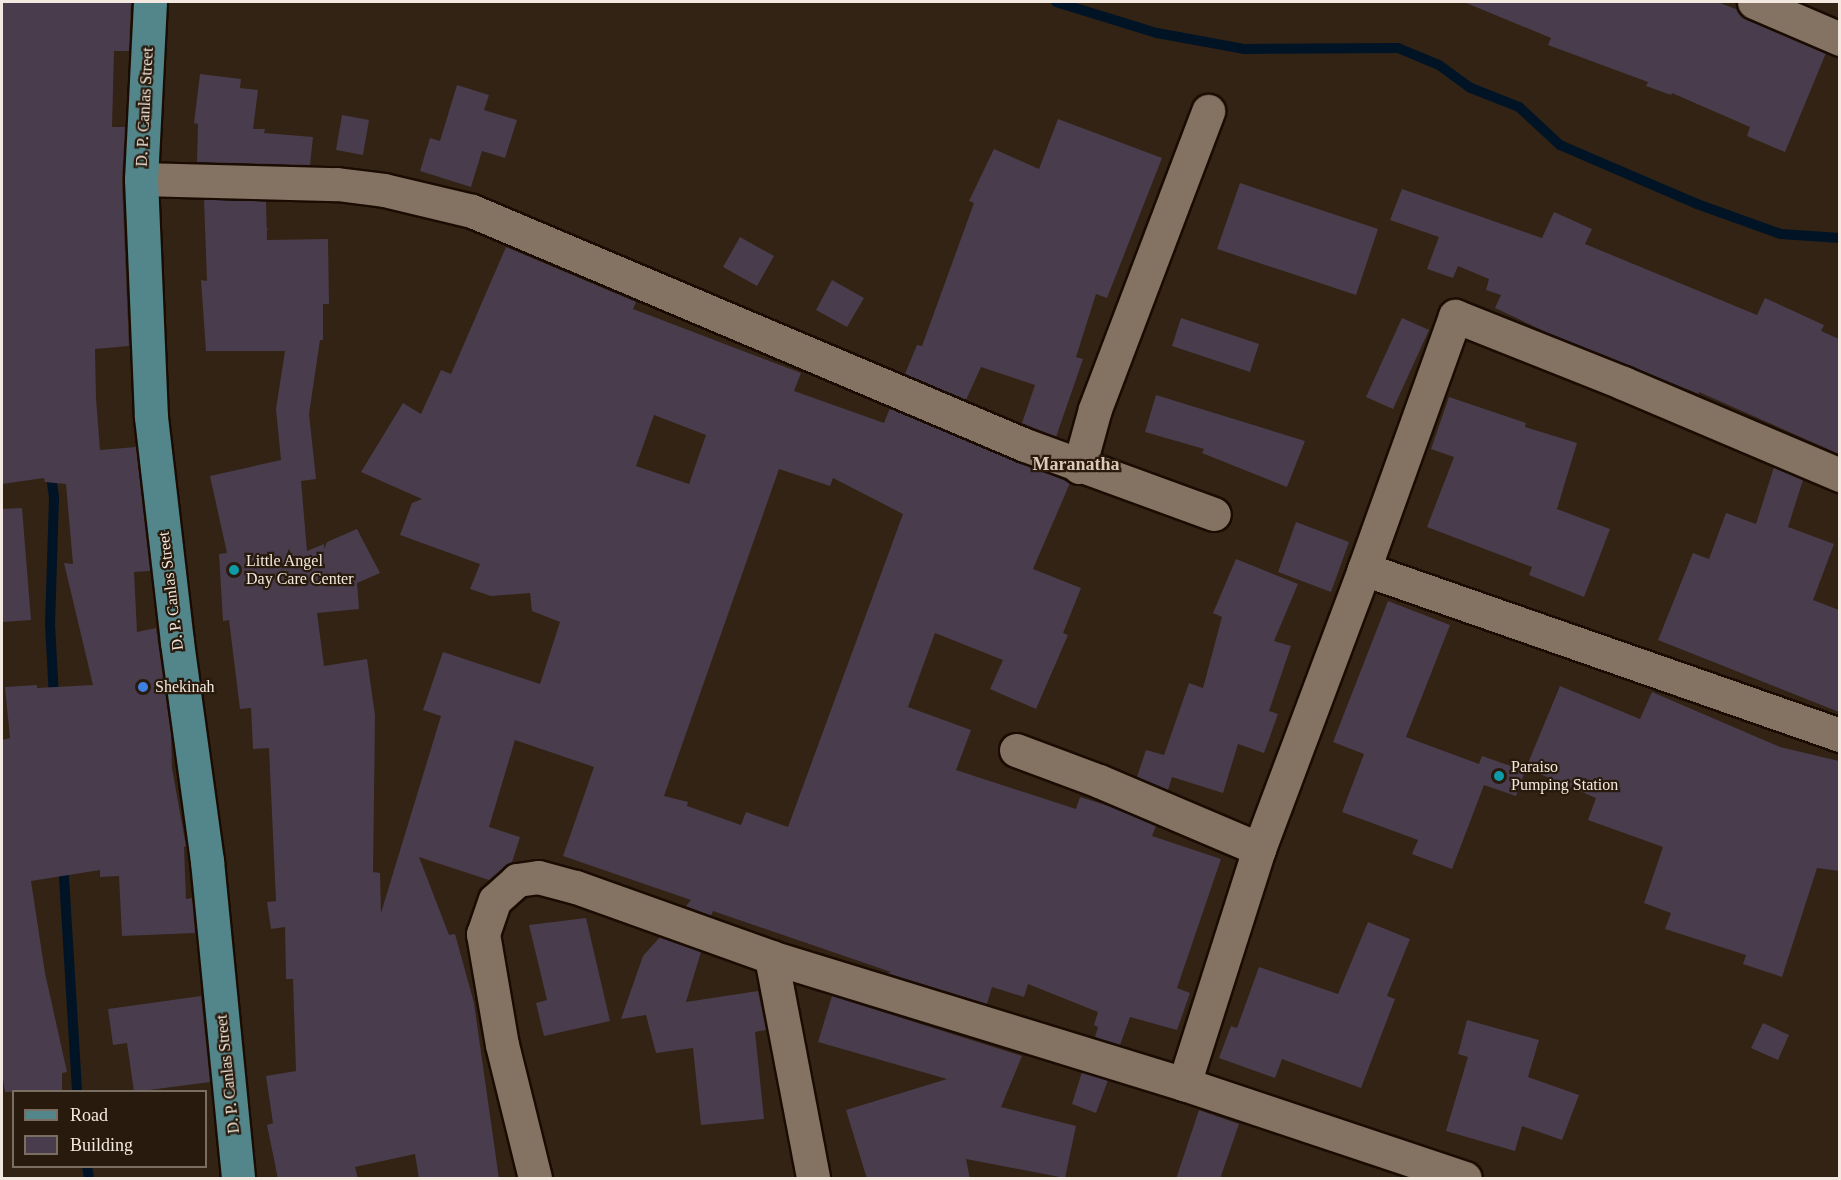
<!DOCTYPE html>
<style>
body{margin:0}
#map{position:relative;width:1841px;height:1180px;overflow:hidden;background:#322315;font-family:"Times New Roman",serif}
div>[style]{position:absolute}
.stream>*{height:10px;margin:-5px;padding:0 5px;transform-origin:5px;border-radius:5px;background:#001426}
.building>*{inset:0;background:#493c4c}
.roads{filter:drop-shadow(2px 0 #1a0c02) drop-shadow(-2px 0 #1a0c02) drop-shadow(0 2px #1a0c02) drop-shadow(0 -2px #1a0c02)}
.minor>*{height:33px;margin:-16.5px;padding:0 16.5px;transform-origin:16.5px;border-radius:16.5px;background:#847262}
.major>*{height:33px;margin:-16.5px;padding:0 16.5px;transform-origin:16.5px;border-radius:16.5px;background:#53868a}
.dots>*{width:16px;height:16px;translate:-50% -50%;box-sizing:border-box;border:3px solid #281a0c;border-radius:50%}
span{translate:-50% -50%;white-space:nowrap;text-align:center;line-height:1.15;-webkit-text-stroke:4.5px #281a0c;paint-order:stroke}
.street-label{font-size:16px;color:#f4e9e0}
.poi-label{font-size:16px;color:#f4e9e0}
.left{translate:0 -50%;text-align:left}
.neighbourhood-label{font-size:18px;color:#ddc9b7;font-weight:700}
.frame{position:absolute;inset:0;border:3px solid #f4e9e0;pointer-events:none}
.legend{position:absolute;left:12px;top:1090px;width:195px;height:78px;box-sizing:border-box;background:#281a0c;border:2px solid #7a6d61;margin:0;padding:8px 10px;list-style:none;font-size:18px;color:#f4e9e0}
.legend li{display:flex;align-items:center;gap:12px;height:30px}
.legend b{width:30px;border:2px solid #7a6d61}
</style>
<div id="map">
<div class="stream">
<div style="left:1056px;top:2px;width:106px;rotate:17.1deg"></div>
<div style="left:1157px;top:33px;width:88px;rotate:10.4deg"></div>
<div style="left:1244px;top:49px;width:154px;rotate:-0.4deg"></div>
<div style="left:1398px;top:48px;width:44px;rotate:22.5deg"></div>
<div style="left:1439px;top:65px;width:39px;rotate:36deg"></div>
<div style="left:1471px;top:88px;width:52px;rotate:21.6deg"></div>
<div style="left:1519px;top:107px;width:56px;rotate:42.8deg"></div>
<div style="left:1560px;top:145px;width:149px;rotate:23.3deg"></div>
<div style="left:1697px;top:204px;width:89px;rotate:19.7deg"></div>
<div style="left:1781px;top:234px;width:59px;rotate:3.9deg"></div>
<div style="left:50px;top:469px;width:29px;rotate:82deg"></div>
<div style="left:54px;top:498px;width:126px;rotate:91.8deg"></div>
<div style="left:50px;top:624px;width:75px;rotate:86.9deg"></div>
<div style="left:63px;top:861px;width:231px;rotate:86.5deg"></div>
<div style="left:87px;top:1166px;width:12px;rotate:81deg"></div>
</div>
<div class="building">
<div style="clip-path:polygon(2px 2px,131px 2px,129px 51px,114px 51px,112px 127px,125px 127px,122px 180px,129px 346px,95px 349px,96px 398px,100px 450px,136px 447px,150px 571px,134px 572px,137px 632px,156px 628px,171px 734px,172px 768px,186px 846px,184px 847px,186px 899px,192px 898px,195px 933px,122px 936px,119px 876px,100px 877px,100px 870px,31px 881px,45px 973px,67px 1072px,62px 1073px,62px 1092px,5px 1092px,2px 1074px,2px 740px,10px 738px,5px 687px,37px 685px,37px 688px,93px 685px,64px 563px,73px 564px,66px 484px,45px 482px,44px 478px,2px 484px)"></div>
<div style="clip-path:polygon(1464px 2px,1718px 2px,1738px 10px,1747px 19px,1826px 53px,1785px 152px,1747px 136px,1750px 127px,1672px 93px,1671px 95px,1646px 86px,1648px 82px,1548px 45px,1551px 38px)"></div>
<div style="clip-path:polygon(200px 74px,241px 79px,240px 88px,258px 90px,253px 129px,265px 129px,264px 133px,313px 137px,310px 165px,197px 162px,198px 124px,194px 123px)"></div>
<div style="clip-path:polygon(457px 85px,489px 95px,484px 110px,517px 120px,505px 158px,482px 151px,471px 187px,420px 171px,430px 138px,440px 141px)"></div>
<div style="clip-path:polygon(342px 115px,369px 120px,363px 155px,336px 150px)"></div>
<div style="clip-path:polygon(1058px 119px,1162px 158px,1107px 298px,1096px 294px,1076px 357px,1083px 359px,1056px 437px,1022px 423px,1035px 385px,981px 367px,966px 400px,905px 374px,917px 345px,922px 346px,974px 203px,969px 201px,994px 149px,1039px 169px)"></div>
<div style="clip-path:polygon(1240px 183px,1378px 229px,1356px 295px,1217px 249px)"></div>
<div style="clip-path:polygon(1402px 189px,1542px 238px,1554px 212px,1592px 229px,1585px 244px,1757px 315px,1765px 298px,1824px 325px,1821px 331px,1839px 339px,1839px 454px,1699px 392px,1699px 394px,1548px 333px,1495px 308px,1501px 295px,1486px 290px,1489px 279px,1458px 266px,1453px 278px,1427px 269px,1439px 237px,1390px 220px)"></div>
<div style="clip-path:polygon(evenodd,204px 199px,266px 201px,267px 240px,328px 239px,329px 304px,323px 304px,323px 340px,320px 340px,309px 414px,316px 479px,301px 481px,307px 551px,324px 544px,324px 549px,327px 542px,357px 529px,380px 573px,357px 583px,359px 609px,317px 613px,324px 666px,367px 659px,375px 715px,373px 872px,380px 873px,381px 913px,441px 716px,423px 710px,443px 652px,540px 684px,560px 622px,532px 611px,530px 593px,491px 596px,470px 589px,480px 564px,400px 535px,412px 503px,422px 499px,361px 472px,403px 403px,421px 414px,441px 370px,451px 374px,506px 247px,636px 302px,633px 309px,801px 373px,794px 391px,884px 423px,890px 408px,1070px 483px,1033px 569px,1081px 588px,1063px 633px,1068px 635px,1036px 709px,990px 689px,1003px 660px,935px 633px,908px 707px,971px 730px,956px 770px,1076px 809px,1080px 797px,1112px 807px,1156px 826px,1152px 836px,1221px 859px,1177px 988px,1190px 993px,1177px 1030px,1130px 1017px,1120px 1045px,1095px 1037px,1098px 1027px,1094px 1025px,1098px 1012px,1028px 984px,1024px 997px,992px 987px,987px 1004px,887px 973px,891px 972px,713px 911px,711px 916px,686px 906px,691px 900px,563px 856px,594px 767px,515px 740px,489px 827px,520px 837px,512px 862px,489px 880px,419px 857px,449px 935px,455px 934px,474px 1003px,499px 1179px,419px 1179px,415px 1154px,355px 1167px,358px 1179px,278px 1179px,267px 1125px,273px 1123px,266px 1076px,296px 1071px,293px 979px,286px 979px,285px 927px,271px 929px,267px 902px,276px 901px,269px 748px,253px 749px,251px 708px,240px 709px,229px 620px,223px 621px,219px 554px,227px 553px,210px 476px,281px 460px,276px 409px,285px 351px,206px 351px,201px 280px,207px 281px,204px 199px,654px 415px,706px 435px,689px 484px,636px 466px,654px 415px,204px 199px,779px 469px,830px 486px,833px 478px,903px 514px,788px 827px,746px 812px,741px 825px,687px 806px,688px 802px,664px 796px,779px 469px)"></div>
<div style="clip-path:polygon(740px 237px,774px 256px,757px 286px,723px 267px)"></div>
<div style="clip-path:polygon(832px 280px,864px 298px,847px 327px,816px 310px)"></div>
<div style="clip-path:polygon(1181px 318px,1259px 344px,1250px 372px,1172px 346px)"></div>
<div style="clip-path:polygon(1402px 318px,1429px 330px,1393px 409px,1366px 397px)"></div>
<div style="clip-path:polygon(1156px 395px,1305px 441px,1287px 487px,1202px 453px,1204px 449px,1145px 432px)"></div>
<div style="clip-path:polygon(1449px 397px,1526px 423px,1525px 427px,1577px 443px,1557px 509px,1610px 529px,1584px 597px,1529px 575px,1532px 567px,1427px 527px,1454px 457px,1431px 449px)"></div>
<div style="clip-path:polygon(1774px 467px,1803px 480px,1788px 527px,1834px 544px,1813px 600px,1839px 610px,1839px 712px,1658px 640px,1693px 553px,1709px 559px,1726px 513px,1756px 524px)"></div>
<div style="clip-path:polygon(22px 508px,31px 620px,2px 622px,2px 509px)"></div>
<div style="clip-path:polygon(1296px 522px,1349px 542px,1331px 592px,1278px 572px)"></div>
<div style="clip-path:polygon(1236px 559px,1298px 584px,1274px 641px,1291px 646px,1269px 711px,1278px 714px,1264px 753px,1238px 744px,1223px 793px,1172px 777px,1168px 790px,1137px 777px,1146px 750px,1164px 755px,1189px 683px,1203px 688px,1222px 617px,1213px 613px)"></div>
<div style="clip-path:polygon(1388px 601px,1450px 625px,1406px 737px,1479px 764px,1482px 756px,1525px 771px,1516px 796px,1484px 785px,1452px 869px,1412px 854px,1418px 840px,1342px 812px,1364px 754px,1333px 742px)"></div>
<div style="clip-path:polygon(1560px 686px,1640px 719px,1652px 692px,1780px 747px,1839px 761px,1839px 871px,1817px 868px,1782px 977px,1743px 964px,1746px 955px,1665px 929px,1671px 913px,1644px 903px,1663px 847px,1588px 820px,1596px 798px,1526px 768px)"></div>
<div style="clip-path:polygon(586px 918px,610px 1021px,544px 1036px,536px 1003px,547px 1000px,529px 925px)"></div>
<div style="clip-path:polygon(1368px 922px,1410px 939px,1387px 996px,1395px 999px,1361px 1088px,1282px 1059px,1275px 1078px,1219px 1058px,1231px 1026px,1237px 1028px,1259px 967px,1338px 994px)"></div>
<div style="clip-path:polygon(660px 937px,701px 952px,686px 1002px,758px 991px,766px 1030px,755px 1032px,764px 1119px,701px 1125px,693px 1048px,656px 1053px,646px 1015px,621px 1019px,643px 956px)"></div>
<div style="clip-path:polygon(201px 996px,210px 1082px,134px 1092px,127px 1043px,113px 1045px,108px 1009px)"></div>
<div style="clip-path:polygon(832px 996px,1022px 1056px,1001px 1107px,1076px 1126px,1065px 1178px,966px 1159px,970px 1179px,867px 1179px,846px 1110px,947px 1079px,818px 1042px)"></div>
<div style="clip-path:polygon(1467px 1020px,1539px 1040px,1528px 1077px,1579px 1095px,1562px 1140px,1522px 1126px,1515px 1151px,1446px 1131px,1468px 1057px,1458px 1054px)"></div>
<div style="clip-path:polygon(1763px 1023px,1789px 1035px,1778px 1060px,1751px 1048px)"></div>
<div style="clip-path:polygon(1082px 1072px,1108px 1080px,1096px 1113px,1072px 1104px)"></div>
<div style="clip-path:polygon(1199px 1110px,1239px 1124px,1220px 1179px,1176px 1179px)"></div>
</div>
<div class="roads">
<div class="minor">
<div style="left:1754px;top:2px;width:94px;rotate:23.3deg"></div>
<div style="left:141px;top:179px;width:196px;rotate:1.5deg"></div>
<div style="left:337px;top:184px;width:47px;rotate:7.3deg"></div>
<div style="left:384px;top:190px;width:90px;rotate:13.4deg"></div>
<div style="left:472px;top:211px;width:600px;rotate:22.94deg"></div>
<div style="left:1025px;top:445px;width:201px;rotate:20.1deg"></div>
<div style="left:1079px;top:467px;width:60px;rotate:-74.6deg"></div>
<div style="left:1095px;top:409px;width:319px;rotate:-69.2deg"></div>
<div style="left:1364px;top:569px;width:504px;rotate:19.23deg"></div>
<div style="left:1016px;top:750px;width:89px;rotate:20.5deg"></div>
<div style="left:1099px;top:781px;width:174px;rotate:23deg"></div>
<div style="left:771px;top:957px;width:225px;rotate:79.2deg"></div>
<div style="left:1184px;top:1084px;width:247px;rotate:-72.3deg"></div>
<div style="left:1259px;top:849px;width:299px;rotate:-69.4deg"></div>
<div style="left:1364px;top:569px;width:269px;rotate:-70.2deg"></div>
<div style="left:1455px;top:316px;width:181px;rotate:21.7deg"></div>
<div style="left:1623px;top:383px;width:236px;rotate:23deg"></div>
<div style="left:535px;top:1178px;width:137px;rotate:-103.9deg"></div>
<div style="left:502px;top:1045px;width:113px;rotate:-99.7deg"></div>
<div style="left:483px;top:934px;width:36px;rotate:-71deg"></div>
<div style="left:495px;top:900px;width:30px;rotate:-42deg"></div>
<div style="left:517px;top:880px;width:21px;rotate:-8deg"></div>
<div style="left:538px;top:877px;width:39px;rotate:15deg"></div>
<div style="left:576px;top:887px;width:207px;rotate:19.7deg"></div>
<div style="left:771px;top:957px;width:432px;rotate:17.1deg"></div>
<div style="left:1184px;top:1084px;width:296px;rotate:18.5deg"></div>
</div>
<div class="major">
<div style="left:150px;top:2px;width:177px;rotate:92.9deg"></div>
<div style="left:141px;top:179px;width:238px;rotate:87.6deg"></div>
<div style="left:151px;top:417px;width:226px;rotate:83.4deg"></div>
<div style="left:177px;top:642px;width:221px;rotate:82.2deg"></div>
<div style="left:207px;top:861px;width:319px;rotate:84.4deg"></div>
</div>
</div>
<div class="dots">
<div style="left:234px;top:570px;background:#0f9aa8"></div>
<div style="left:143px;top:687px;background:#3f7fe0"></div>
<div style="left:1499px;top:776px;background:#0f9aa8"></div>
</div>
<div class="street-label">
<span style="left:145px;top:107px;rotate:-87deg">D. P. Canlas Street</span>
<span style="left:171px;top:591px;rotate:-97deg">D. P. Canlas Street</span>
<span style="left:228px;top:1074px;rotate:-96deg">D. P. Canlas Street</span>
</div>
<div class="poi-label">
<span class="left" style="left:246px;top:570px">Little Angel<br>Day Care Center</span>
<span class="left" style="left:155px;top:687px">Shekinah</span>
<span class="left" style="left:1511px;top:776px">Paraiso<br>Pumping Station</span>
</div>
<div class="neighbourhood-label">
<span style="left:1076px;top:464px">Maranatha</span>
</div>
<div class="frame"></div>
<ul class="legend">
<li><b style="height:8px;background:#53868a"></b>Road</li>
<li><b style="height:16px;background:#493c4c"></b>Building</li>
</ul>
</div>
